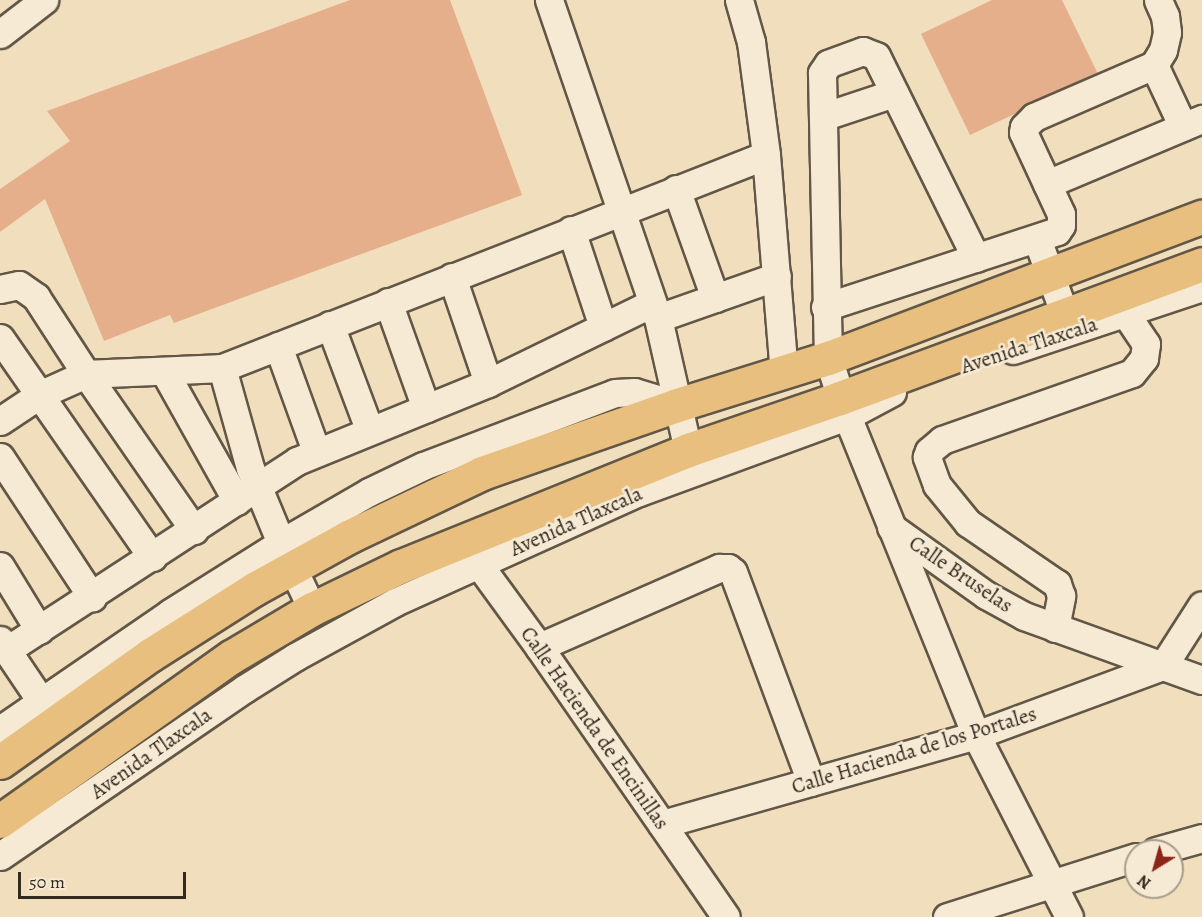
<!DOCTYPE html>
<style>
body{margin:0}
#map{position:relative;width:1202px;height:917px;overflow:hidden;background:#f1debd;font-family:Alegreya,serif}
div>[style]{position:absolute}
.building>*{inset:0;background:#e5af8c}
.roads{filter:drop-shadow(2px 0 #625746) drop-shadow(-2px 0 #625746) drop-shadow(0 2px #625746) drop-shadow(0 -2px #625746)}
.minor>*{height:27px;margin:-13.5px;padding:0 13.5px;transform-origin:13.5px;border-radius:13.5px;background:#f6ead4}
.major>*{height:33px;margin:-16.5px;padding:0 16.5px;transform-origin:16.5px;border-radius:16.5px;background:#e8bf7e}
span{translate:-50% -50%;white-space:nowrap;text-align:center;line-height:1.15;-webkit-text-stroke:5px #f6ead4;paint-order:stroke}
.street-label{font-size:21px;color:#332a1e}
.north{position:absolute;left:1124px;top:839px;width:60px;height:60px;box-sizing:border-box;background:#f6ead4;border:2px solid #a89d8b;border-radius:50%;rotate:217deg;font-size:16px;font-weight:700;line-height:24px;text-align:center;color:#332a1e}
.north::after{content:'';display:block;margin:auto;width:21px;height:27px;background:#8f2418;clip-path:polygon(50% 0,100% 100%,50% 72%,0 100%)}
.scale{position:absolute;left:18px;top:872px;width:168px;height:27px;box-sizing:border-box;border:3px solid #332a1e;border-top:0;padding-left:8px;font-size:18px;line-height:21px;white-space:nowrap;color:#332a1e;-webkit-text-stroke:4px #f6ead4;paint-order:stroke}
</style>
<div id="map">
<div class="building">
<div style="clip-path:polygon(350px 0,450px 0,522px 195px,174px 323px,170px 315px,104px 341px,45px 199px,0 232px,0 189px,70px 141px,47px 111px)"></div>
<div style="clip-path:polygon(992px 0,1062px 0,1098px 74px,970px 135px,921px 34px)"></div>
</div>
<div class="roads">
<div class="minor">
<div style="left:549px;top:0;width:336px;rotate:71.1deg"></div>
<div style="left:658px;top:318px;width:135px;rotate:77.2deg"></div>
<div style="left:739px;top:0;width:44px;rotate:74.1deg"></div>
<div style="left:751px;top:42px;width:114px;rotate:82.4deg"></div>
<div style="left:0;top:34px;width:56px;rotate:-37.7deg"></div>
<div style="left:1154px;top:65px;width:68px;rotate:64.9deg"></div>
<div style="left:825px;top:116px;width:73px;rotate:-18.4deg"></div>
<div style="left:1047px;top:184px;width:168px;rotate:-22.8deg"></div>
<div style="left:676px;top:189px;width:116px;rotate:70.3deg"></div>
<div style="left:571px;top:230px;width:102px;rotate:71.7deg"></div>
<div style="left:1037px;top:239px;width:81px;rotate:69.8deg"></div>
<div style="left:976px;top:258px;width:225px;rotate:-116.3deg"></div>
<div style="left:876px;top:56px;width:14px;rotate:-159deg"></div>
<div style="left:863px;top:51px;width:37px;rotate:160deg"></div>
<div style="left:828px;top:64px;width:11px;rotate:124deg"></div>
<div style="left:822px;top:73px;width:285px;rotate:88.8deg"></div>
<div style="left:828px;top:358px;width:61px;rotate:71.9deg"></div>
<div style="left:847px;top:416px;width:344px;rotate:68deg"></div>
<div style="left:976px;top:735px;width:204px;rotate:62.9deg"></div>
<div style="left:452px;top:277px;width:112px;rotate:71.2deg"></div>
<div style="left:0;top:289px;width:19px;rotate:-12deg"></div>
<div style="left:19px;top:285px;width:21px;rotate:35deg"></div>
<div style="left:36px;top:297px;width:92px;rotate:57deg"></div>
<div style="left:86px;top:374px;width:136px;rotate:-2.5deg"></div>
<div style="left:388px;top:302px;width:113px;rotate:70.3deg"></div>
<div style="left:825px;top:307px;width:244px;rotate:-18.1deg"></div>
<div style="left:1057px;top:231px;width:7px;rotate:-56deg"></div>
<div style="left:1061px;top:225px;width:11px;rotate:-90deg"></div>
<div style="left:1061px;top:214px;width:90px;rotate:-114.9deg"></div>
<div style="left:1023px;top:132px;width:5px;rotate:-79deg"></div>
<div style="left:1024px;top:127px;width:14px;rotate:-45deg"></div>
<div style="left:1034px;top:117px;width:131px;rotate:-23.4deg"></div>
<div style="left:1154px;top:65px;width:17px;rotate:-59deg"></div>
<div style="left:1163px;top:50px;width:18px;rotate:-77deg"></div>
<div style="left:1167px;top:32px;width:16px;rotate:-97deg"></div>
<div style="left:1165px;top:16px;width:17px;rotate:-114deg"></div>
<div style="left:658px;top:318px;width:126px;rotate:-19.4deg"></div>
<div style="left:330px;top:325px;width:111px;rotate:69.4deg"></div>
<div style="left:0;top:338px;width:267px;rotate:55.2deg"></div>
<div style="left:278px;top:346px;width:112px;rotate:70.1deg"></div>
<div style="left:1013px;top:350px;width:199px;rotate:-18.4deg"></div>
<div style="left:164px;top:371px;width:149px;rotate:60.7deg"></div>
<div style="left:0;top:421px;width:47px;rotate:-33.7deg"></div>
<div style="left:39px;top:395px;width:51px;rotate:-24.1deg"></div>
<div style="left:86px;top:374px;width:190px;rotate:55.3deg"></div>
<div style="left:0;top:457px;width:168px;rotate:56.7deg"></div>
<div style="left:891px;top:527px;width:117px;rotate:35.6deg"></div>
<div style="left:986px;top:595px;width:43px;rotate:28.9deg"></div>
<div style="left:1024px;top:616px;width:189px;rotate:19.8deg"></div>
<div style="left:469px;top:551px;width:119px;rotate:53.9deg"></div>
<div style="left:539px;top:647px;width:328px;rotate:55.3deg"></div>
<div style="left:0;top:566px;width:75px;rotate:58.6deg"></div>
<div style="left:312px;top:609px;width:73px;rotate:-115.2deg"></div>
<div style="left:281px;top:543px;width:81px;rotate:-112.5deg"></div>
<div style="left:250px;top:468px;width:104px;rotate:-105.6deg"></div>
<div style="left:222px;top:368px;width:584px;rotate:-21.38deg"></div>
<div style="left:766px;top:155px;width:218px;rotate:85.3deg"></div>
<div style="left:1055px;top:628px;width:33px;rotate:-79deg"></div>
<div style="left:1061px;top:596px;width:13px;rotate:-108deg"></div>
<div style="left:1057px;top:584px;width:108px;rotate:-145.6deg"></div>
<div style="left:968px;top:523px;width:49px;rotate:-129.2deg"></div>
<div style="left:937px;top:485px;width:30px;rotate:-110deg"></div>
<div style="left:927px;top:457px;width:6px;rotate:-72deg"></div>
<div style="left:929px;top:451px;width:17px;rotate:-40deg"></div>
<div style="left:942px;top:440px;width:201px;rotate:-19.4deg"></div>
<div style="left:1132px;top:373px;width:19px;rotate:-51deg"></div>
<div style="left:1144px;top:358px;width:14px;rotate:-82deg"></div>
<div style="left:1146px;top:344px;width:37px;rotate:-124deg"></div>
<div style="left:0;top:640px;width:73px;rotate:56.1deg"></div>
<div style="left:539px;top:647px;width:197px;rotate:-23.7deg"></div>
<div style="left:719px;top:568px;width:9px"></div>
<div style="left:728px;top:568px;width:6px;rotate:39deg"></div>
<div style="left:733px;top:572px;width:224px;rotate:69.6deg"></div>
<div style="left:7px;top:650px;width:346px;rotate:-33.1deg"></div>
<div style="left:297px;top:461px;width:206px;rotate:-22.2deg"></div>
<div style="left:488px;top:383px;width:182px;rotate:-26deg"></div>
<div style="left:0;top:730px;width:206px;rotate:-34.5deg"></div>
<div style="left:170px;top:613px;width:131px;rotate:-32.2deg"></div>
<div style="left:281px;top:543px;width:102px;rotate:-30.1deg"></div>
<div style="left:369px;top:492px;width:60px;rotate:-25.7deg"></div>
<div style="left:423px;top:466px;width:205px;rotate:-20.8deg"></div>
<div style="left:615px;top:393px;width:19px;rotate:-3deg"></div>
<div style="left:634px;top:392px;width:45px;rotate:16.8deg"></div>
<div style="left:662px;top:824px;width:326px;rotate:-15.8deg"></div>
<div style="left:976px;top:735px;width:199px;rotate:-20.3deg"></div>
<div style="left:1163px;top:666px;width:72px;rotate:-57.4deg"></div>
<div style="left:1156px;top:851px;width:48px;rotate:-15.8deg"></div>
<div style="left:0;top:856px;width:296px;rotate:-34.4deg"></div>
<div style="left:244px;top:689px;width:60px;rotate:-32.1deg"></div>
<div style="left:295px;top:657px;width:114px;rotate:-28.8deg"></div>
<div style="left:395px;top:602px;width:268px;rotate:-24.3deg"></div>
<div style="left:639px;top:492px;width:221px;rotate:-20.1deg"></div>
<div style="left:847px;top:416px;width:51px;rotate:-28.1deg"></div>
<div style="left:947px;top:917px;width:198px;rotate:-17.6deg"></div>
</div>
<div class="major">
<div style="left:0;top:762px;width:184px;rotate:-35.5deg"></div>
<div style="left:150px;top:655px;width:123px;rotate:-32.4deg"></div>
<div style="left:254px;top:589px;width:110px;rotate:-28.9deg"></div>
<div style="left:350px;top:536px;width:146px;rotate:-25.5deg"></div>
<div style="left:482px;top:473px;width:207px;rotate:-19.2deg"></div>
<div style="left:677px;top:405px;width:158px;rotate:-17.3deg"></div>
<div style="left:828px;top:358px;width:400px;rotate:-20.7deg"></div>
<div style="left:0;top:821px;width:283px;rotate:-35.4deg"></div>
<div style="left:231px;top:657px;width:94px;rotate:-30.7deg"></div>
<div style="left:312px;top:609px;width:99px;rotate:-25.8deg"></div>
<div style="left:401px;top:566px;width:310px;rotate:-22deg"></div>
<div style="left:688px;top:450px;width:161px;rotate:-18.9deg"></div>
<div style="left:840px;top:398px;width:386px;rotate:-20.3deg"></div>
</div>
</div>
<div class="street-label">
<span style="left:1029px;top:345px;rotate:-18deg">Avenida Tlaxcala</span>
<span style="left:576px;top:521px;rotate:-24deg">Avenida Tlaxcala</span>
<span style="left:961px;top:574px;rotate:34deg">Calle Bruselas</span>
<span style="left:595px;top:728px;rotate:55deg">Calle Hacienda de Encinillas</span>
<span style="left:914px;top:750px;rotate:-17deg">Calle Hacienda de los Portales</span>
<span style="left:151px;top:753px;rotate:-35deg">Avenida Tlaxcala</span>
</div>
<div class="north">N</div>
<div class="scale">50 m</div>
</div>
